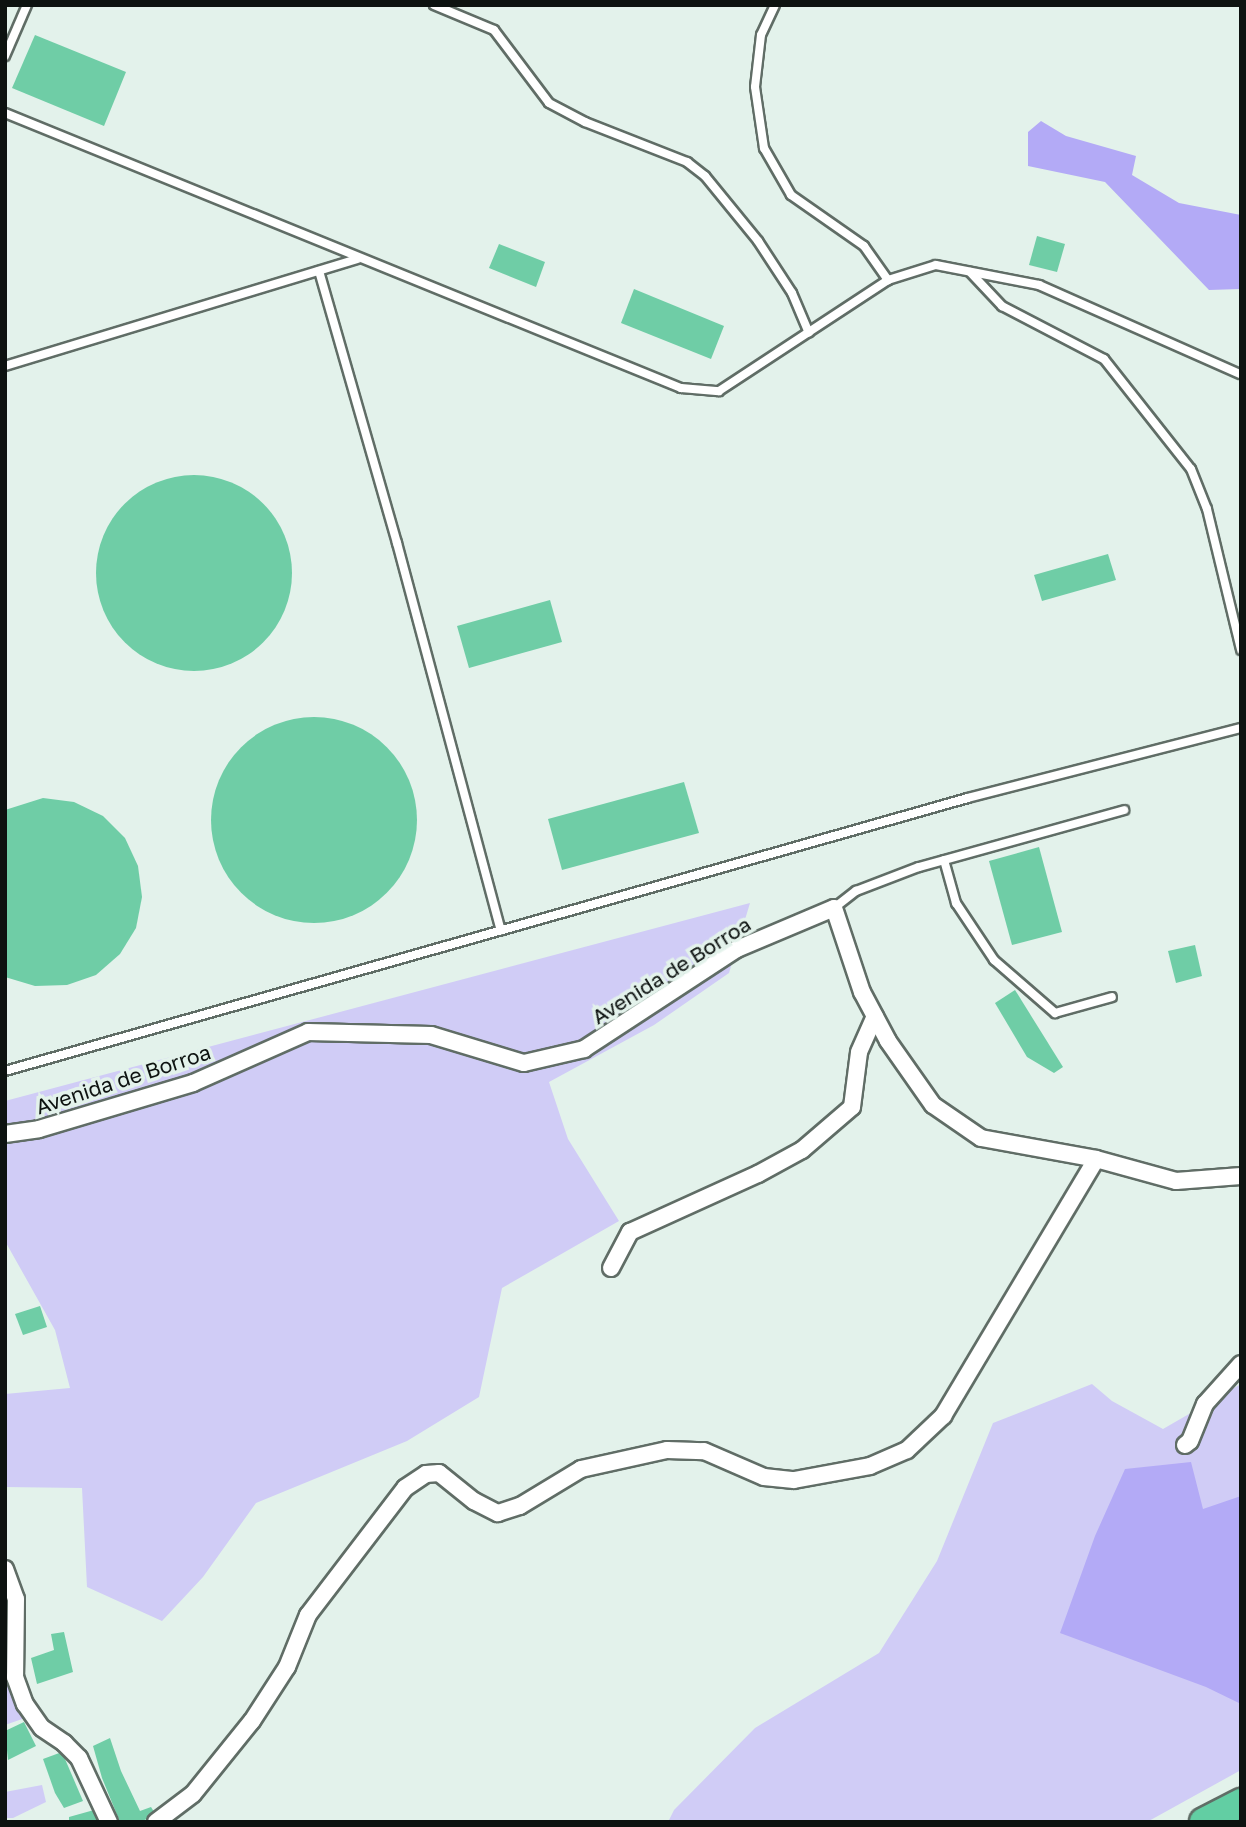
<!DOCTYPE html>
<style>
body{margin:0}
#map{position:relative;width:1246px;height:1827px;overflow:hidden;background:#e3f2eb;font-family:"Golos Text",sans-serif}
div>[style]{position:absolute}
.green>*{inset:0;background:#d0ccf6}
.forest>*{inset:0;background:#b3aaf6}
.building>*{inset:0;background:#6fcda6}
.round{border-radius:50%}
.roads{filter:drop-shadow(2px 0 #606d66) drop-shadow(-2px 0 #606d66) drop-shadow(0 2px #606d66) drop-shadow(0 -2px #606d66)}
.lane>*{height:8px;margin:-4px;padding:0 4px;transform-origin:4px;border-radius:4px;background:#fff}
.street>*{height:16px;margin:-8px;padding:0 8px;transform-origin:8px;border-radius:8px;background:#fff}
.highway>*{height:28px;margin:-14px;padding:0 14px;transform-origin:14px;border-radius:14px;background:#62cea3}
span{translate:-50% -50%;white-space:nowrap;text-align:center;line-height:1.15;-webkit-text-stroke:7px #e3f2eb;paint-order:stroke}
.street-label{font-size:21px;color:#0d1210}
.frame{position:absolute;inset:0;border:7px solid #0d1210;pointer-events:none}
</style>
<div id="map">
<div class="green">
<div style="clip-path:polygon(750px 903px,729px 973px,654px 1025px,549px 1082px,568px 1139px,619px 1221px,502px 1288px,479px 1397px,407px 1441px,256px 1503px,203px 1577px,162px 1621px,87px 1587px,82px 1488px,5px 1487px,5px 1394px,70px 1388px,55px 1330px,5px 1241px,5px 1101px)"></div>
<div style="clip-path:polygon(1092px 1384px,1112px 1401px,1163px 1429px,1241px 1384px,1241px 1770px,1147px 1822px,668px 1822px,674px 1810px,755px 1728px,879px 1653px,937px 1561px,993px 1423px)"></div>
<div style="clip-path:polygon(9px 1627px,15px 1697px,25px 1718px,5px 1725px,5px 1628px)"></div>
<div style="clip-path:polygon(42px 1785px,46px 1802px,13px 1818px,5px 1818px,5px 1792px)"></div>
</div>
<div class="forest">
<div style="clip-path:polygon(1041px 121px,1066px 136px,1136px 156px,1132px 175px,1179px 203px,1241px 215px,1241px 289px,1209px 290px,1105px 182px,1028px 166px,1028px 132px)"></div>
<div style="clip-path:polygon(1191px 1462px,1203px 1509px,1241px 1496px,1241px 1704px,1206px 1687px,1060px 1633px,1095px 1536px,1125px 1469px)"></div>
</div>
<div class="building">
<div style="clip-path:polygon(35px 35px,126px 72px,104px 126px,12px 88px)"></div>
<div style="clip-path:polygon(1037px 236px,1065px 244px,1057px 272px,1029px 265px)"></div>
<div style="clip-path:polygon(499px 244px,545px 262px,536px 287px,489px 268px)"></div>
<div style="clip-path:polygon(634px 289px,724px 326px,711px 359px,621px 323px)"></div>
<div class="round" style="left:96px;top:475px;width:196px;height:196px"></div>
<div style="clip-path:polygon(1108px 554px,1116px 580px,1042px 601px,1034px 575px)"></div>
<div style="clip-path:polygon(550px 600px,562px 642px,469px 668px,457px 626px)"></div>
<div class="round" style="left:211px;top:717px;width:206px;height:206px"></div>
<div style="clip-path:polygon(684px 782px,699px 833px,562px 870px,548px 819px)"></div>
<div style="clip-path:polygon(43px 798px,74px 802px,103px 816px,125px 838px,138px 866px,142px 897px,136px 928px,120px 954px,96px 975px,67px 985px,35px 986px,5px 977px,5px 810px)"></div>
<div style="clip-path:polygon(1039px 847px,1062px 932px,1012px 945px,989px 861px)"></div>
<div style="clip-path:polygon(1195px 945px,1202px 976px,1176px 983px,1168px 951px)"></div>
<div style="clip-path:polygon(1015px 990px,1063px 1067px,1054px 1073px,1027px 1057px,995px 1003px)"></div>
<div style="clip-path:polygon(40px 1306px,47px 1327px,23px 1335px,15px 1314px)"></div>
<div style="clip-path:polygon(5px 1593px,10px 1607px,9px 1627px,5px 1628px)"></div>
<div style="clip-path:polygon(64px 1632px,73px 1672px,37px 1684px,31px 1658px,54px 1650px,51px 1634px)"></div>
<div style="clip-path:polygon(24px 1722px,36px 1746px,8px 1760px,5px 1731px)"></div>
<div style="clip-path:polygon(110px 1738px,121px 1771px,140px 1811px,151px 1807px,156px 1815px,140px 1822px,120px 1822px,102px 1778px,93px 1746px)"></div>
<div style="clip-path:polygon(62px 1752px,83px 1801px,64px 1808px,55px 1793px,43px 1759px)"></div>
<div style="clip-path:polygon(94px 1810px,98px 1822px,69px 1822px,69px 1817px)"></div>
</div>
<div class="roads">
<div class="lane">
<div style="left:434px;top:5px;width:65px;rotate:22.6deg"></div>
<div style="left:494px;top:30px;width:91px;rotate:53deg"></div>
<div style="left:549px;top:103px;width:41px;rotate:27.8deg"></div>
<div style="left:585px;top:122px;width:110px;rotate:21.4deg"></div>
<div style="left:687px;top:162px;width:23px;rotate:38deg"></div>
<div style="left:705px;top:176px;width:84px;rotate:50.8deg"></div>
<div style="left:758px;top:241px;width:62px;rotate:56.8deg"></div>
<div style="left:792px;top:293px;width:43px;rotate:67deg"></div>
<div style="left:775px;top:5px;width:33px;rotate:115deg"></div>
<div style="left:761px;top:35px;width:52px;rotate:96.6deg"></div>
<div style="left:755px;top:87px;width:62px;rotate:81.6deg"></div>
<div style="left:764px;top:148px;width:54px;rotate:60.1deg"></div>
<div style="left:791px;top:195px;width:89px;rotate:34.9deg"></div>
<div style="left:864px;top:246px;width:42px;rotate:54.8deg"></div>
<div style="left:5px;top:56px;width:56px;rotate:-66.7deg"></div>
<div style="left:5px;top:113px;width:730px;rotate:22.14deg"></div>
<div style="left:681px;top:388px;width:38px;rotate:5deg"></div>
<div style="left:719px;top:391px;width:202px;rotate:-33.3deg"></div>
<div style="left:888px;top:280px;width:50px;rotate:-17.4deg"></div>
<div style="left:936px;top:265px;width:105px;rotate:11deg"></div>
<div style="left:1039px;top:285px;width:220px;rotate:23.9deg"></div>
<div style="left:319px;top:271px;width:283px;rotate:74deg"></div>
<div style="left:397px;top:543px;width:401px;rotate:75deg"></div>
<div style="left:970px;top:272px;width:47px;rotate:46.7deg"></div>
<div style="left:1002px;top:306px;width:115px;rotate:27.5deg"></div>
<div style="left:1104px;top:359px;width:140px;rotate:51.7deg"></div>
<div style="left:1191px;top:469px;width:43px;rotate:68.2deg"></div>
<div style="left:1207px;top:509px;width:145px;rotate:76.4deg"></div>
<div style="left:5px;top:366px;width:368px;rotate:-16.9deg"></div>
<div style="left:944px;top:860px;width:45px;rotate:74.4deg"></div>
<div style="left:956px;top:903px;width:69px;rotate:56.3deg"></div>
<div style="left:994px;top:960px;width:81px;rotate:41deg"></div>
<div style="left:1055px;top:1013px;width:59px;rotate:-15.7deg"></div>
<div style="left:834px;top:908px;width:28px;rotate:-38deg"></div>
<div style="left:856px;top:891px;width:67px;rotate:-20.9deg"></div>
<div style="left:919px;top:867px;width:213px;rotate:-15.5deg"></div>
<div style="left:5px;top:1071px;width:1001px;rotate:-15.83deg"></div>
<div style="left:968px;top:798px;width:282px;rotate:-14.4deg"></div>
</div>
<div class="street">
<div style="left:5px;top:1134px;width:34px;rotate:-8deg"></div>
<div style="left:39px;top:1129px;width:161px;rotate:-16.6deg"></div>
<div style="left:193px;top:1083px;width:126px;rotate:-23.9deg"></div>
<div style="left:308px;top:1032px;width:123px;rotate:1.4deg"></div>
<div style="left:431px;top:1035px;width:97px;rotate:16.8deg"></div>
<div style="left:524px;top:1063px;width:62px;rotate:-13.1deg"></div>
<div style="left:584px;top:1049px;width:183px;rotate:-33.2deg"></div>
<div style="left:737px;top:949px;width:105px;rotate:-22.9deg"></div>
<div style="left:834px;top:908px;width:89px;rotate:71.6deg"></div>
<div style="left:862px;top:992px;width:55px;rotate:62deg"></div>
<div style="left:888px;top:1041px;width:78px;rotate:54.9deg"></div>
<div style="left:933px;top:1105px;width:58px;rotate:34.5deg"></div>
<div style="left:981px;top:1138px;width:117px;rotate:10.3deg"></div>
<div style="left:1096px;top:1159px;width:83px;rotate:15.4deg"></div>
<div style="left:1176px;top:1181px;width:65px;rotate:-4.4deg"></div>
<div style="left:611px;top:1268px;width:41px;rotate:-62.2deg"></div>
<div style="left:630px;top:1232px;width:141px;rotate:-24.4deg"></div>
<div style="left:758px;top:1174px;width:50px;rotate:-28.6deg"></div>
<div style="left:802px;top:1150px;width:66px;rotate:-40.7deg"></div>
<div style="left:852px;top:1107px;width:55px;rotate:-82.7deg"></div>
<div style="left:859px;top:1052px;width:39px;rotate:-66deg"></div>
<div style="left:1185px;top:1445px;width:6px;rotate:-39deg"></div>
<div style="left:1190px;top:1441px;width:40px;rotate:-68deg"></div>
<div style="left:1205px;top:1404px;width:54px;rotate:-48deg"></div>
<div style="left:5px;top:1569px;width:32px;rotate:70deg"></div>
<div style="left:16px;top:1599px;width:78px;rotate:90.7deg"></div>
<div style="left:15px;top:1677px;width:29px;rotate:70deg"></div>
<div style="left:25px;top:1704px;width:29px;rotate:55deg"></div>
<div style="left:42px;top:1728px;width:27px;rotate:34deg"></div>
<div style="left:64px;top:1743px;width:21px;rotate:45deg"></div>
<div style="left:79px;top:1758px;width:71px;rotate:64.9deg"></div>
<div style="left:156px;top:1822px;width:46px;rotate:-37.1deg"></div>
<div style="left:193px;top:1794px;width:94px;rotate:-51.1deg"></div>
<div style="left:252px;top:1721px;width:64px;rotate:-57.1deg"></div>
<div style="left:287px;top:1667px;width:56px;rotate:-68deg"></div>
<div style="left:308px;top:1615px;width:160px;rotate:-52.6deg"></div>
<div style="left:405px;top:1488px;width:25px;rotate:-34deg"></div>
<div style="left:426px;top:1474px;width:13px;rotate:-4deg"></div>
<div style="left:439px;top:1473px;width:45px;rotate:38.7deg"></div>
<div style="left:474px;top:1501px;width:27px;rotate:27deg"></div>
<div style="left:498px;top:1513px;width:23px;rotate:-18deg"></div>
<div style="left:520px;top:1506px;width:71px;rotate:-31.2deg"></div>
<div style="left:581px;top:1469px;width:88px;rotate:-12.5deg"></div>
<div style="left:667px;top:1450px;width:37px;rotate:2deg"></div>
<div style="left:704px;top:1451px;width:65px;rotate:23.4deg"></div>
<div style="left:764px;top:1477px;width:30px;rotate:6deg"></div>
<div style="left:794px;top:1480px;width:77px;rotate:-10.4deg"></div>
<div style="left:870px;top:1466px;width:40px;rotate:-23.4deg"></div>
<div style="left:907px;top:1450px;width:50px;rotate:-43.4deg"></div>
<div style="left:943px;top:1416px;width:299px;rotate:-59.2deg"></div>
</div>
<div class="highway">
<div style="left:1204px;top:1822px;width:42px;rotate:-27.2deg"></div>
</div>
</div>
<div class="street-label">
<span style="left:671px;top:970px;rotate:-32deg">Avenida de Borroa</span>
<span style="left:123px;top:1079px;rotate:-18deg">Avenida de Borroa</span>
</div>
<div class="frame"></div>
</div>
